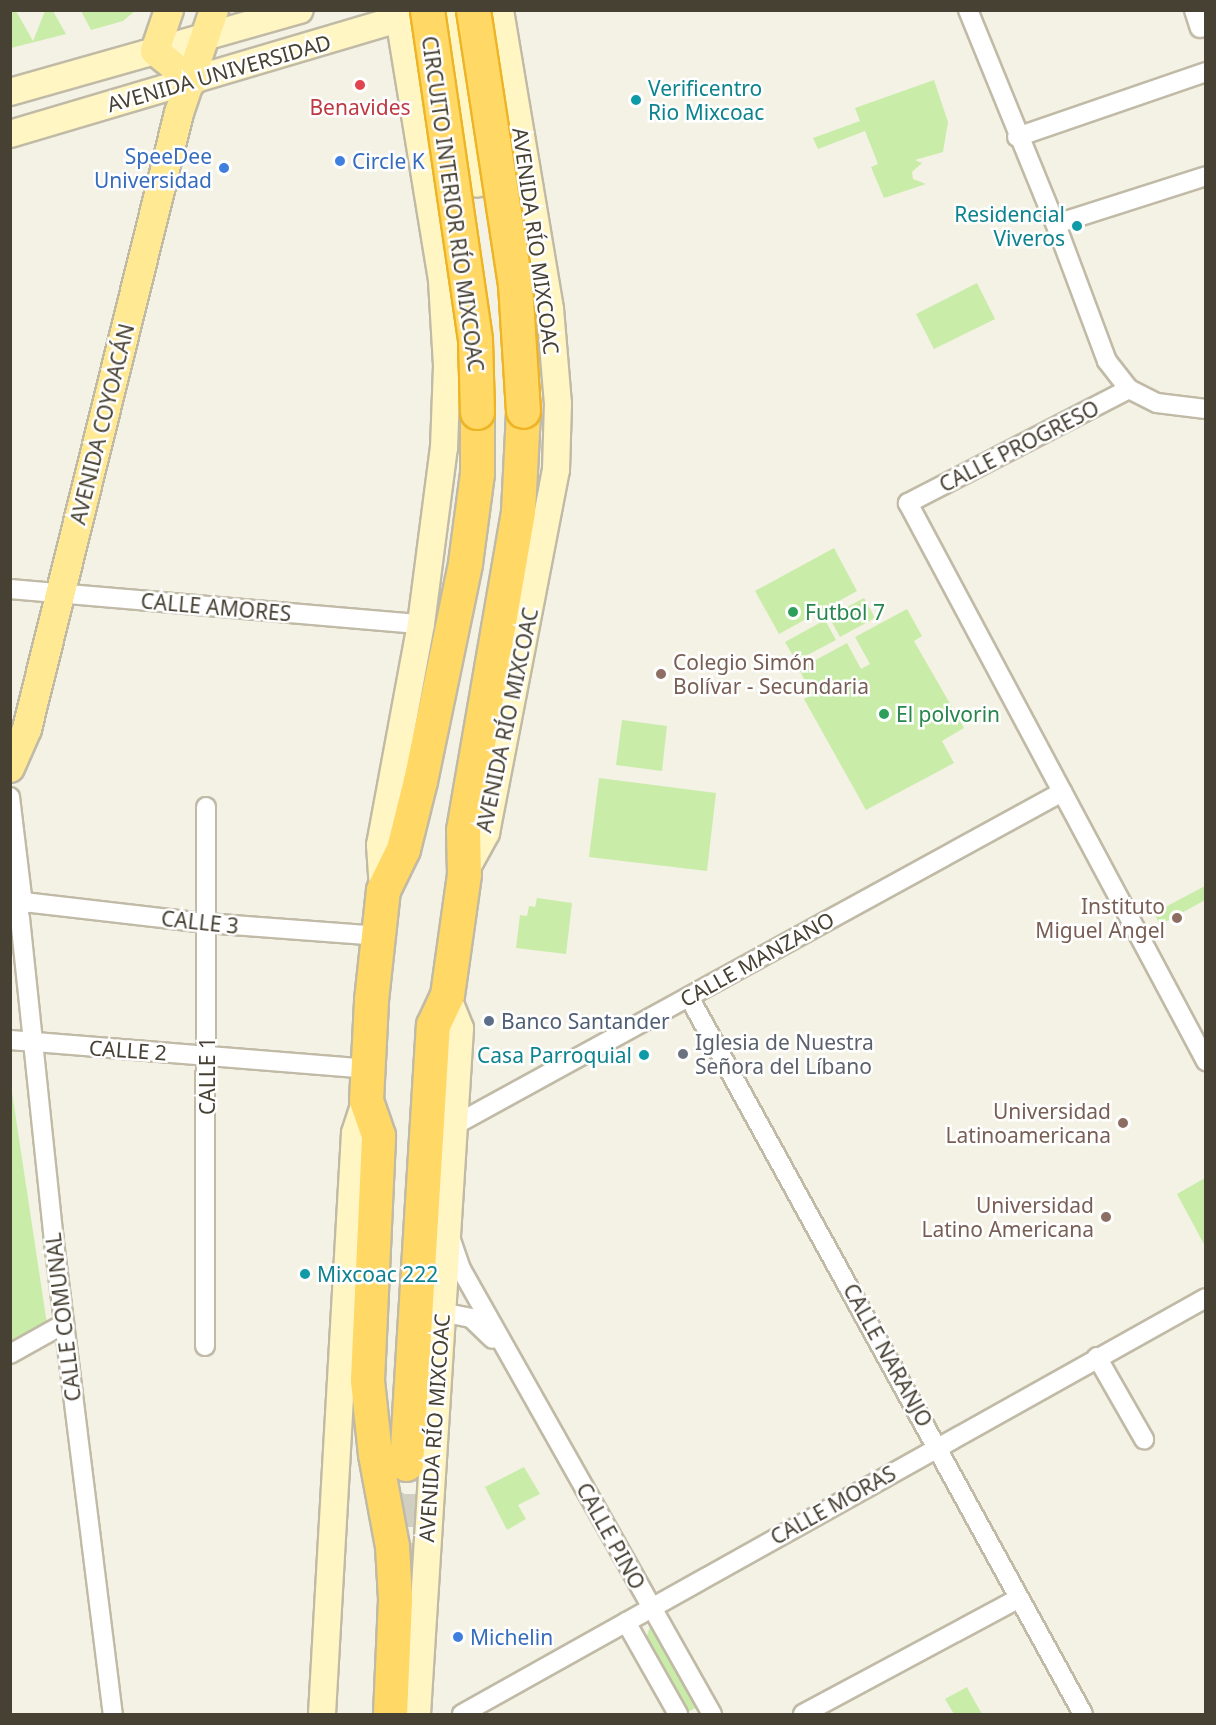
<!DOCTYPE html>
<meta charset="utf-8">
<style>
body{margin:0}
#map{position:relative;width:1216px;height:1725px;overflow:hidden;background:#f4f1e5;font-family:"Noto Sans",sans-serif}
div>[style]{position:absolute}
.green>*{inset:0;background:#c9eda9}
.highway-tunnel>*{height:33px;margin-top:-16.5px;transform-origin:0;background:repeating-linear-gradient(90deg,#d1cec2 0 33px,transparent 0 49px)}
.roads{filter:drop-shadow(2px 0 #c0baa6) drop-shadow(-2px 0 #c0baa6) drop-shadow(0 2px #c0baa6) drop-shadow(0 -2px #c0baa6)}
.street>*{height:18px;margin:-9px;padding:0 9px;transform-origin:9px;border-radius:9px;background:#fff}
.secondary>*{height:26px;margin:-13px;padding:0 13px;transform-origin:13px;border-radius:13px;background:#fff6c4}
.primary>*{height:28px;margin:-14px;padding:0 14px;transform-origin:14px;border-radius:14px;background:#ffe993}
.highway>*{height:33px;margin:-16.5px;padding:0 16.5px;transform-origin:16.5px;border-radius:16.5px;background:#ffd865}
.bridges{filter:drop-shadow(2px 0 #edb426) drop-shadow(-2px 0 #edb426) drop-shadow(0 2px #edb426) drop-shadow(0 -2px #edb426)}
.highway-bridge>*{height:33px;margin:-16.5px;padding:0 16.5px;transform-origin:16.5px;border-radius:16.5px;background:#ffd865}
.dots>*{width:16px;height:16px;translate:-50% -50%;box-sizing:border-box;border:3px solid #fff;border-radius:50%}
span{translate:-50% -50%;white-space:nowrap;text-align:center;line-height:1.15;-webkit-text-stroke:5px #fff;paint-order:stroke}
.street-label{font-size:21px;color:#474134}
.culture-label{font-size:21px;color:#0d838f}
.left{translate:0 -50%;text-align:left}
.right{translate:-100% -50%;text-align:right}
.health-label{font-size:21px;color:#be3a42}
.shop-label{font-size:21px;color:#366cbe}
.leisure-label{font-size:21px;color:#27864d}
.education-label{font-size:21px;color:#785e54}
.service-label{font-size:21px;color:#4e5e75}
.worship-label{font-size:21px;color:#5b616d}
.frame{position:absolute;inset:0;border:12px solid #474134;pointer-events:none}
</style>
<div id="map">
<div class="green">
<div style="clip-path:polygon(10px 11px,16px 11px,33px 41px,45px 11px,53px 11px,66px 34px,11px 48px)"></div>
<div style="clip-path:polygon(81px 11px,93px 12px,135px 11px,123px 21px,91px 30px)"></div>
<div style="clip-path:polygon(934px 80px,948px 122px,943px 152px,915px 160px,922px 163px,912px 172px,913px 179px,926px 184px,884px 198px,871px 167px,878px 164px,865px 131px,818px 149px,813px 138px,860px 121px,855px 108px)"></div>
<div style="clip-path:polygon(977px 283px,995px 319px,934px 349px,916px 314px)"></div>
<div style="clip-path:polygon(834px 548px,857px 591px,779px 634px,755px 591px)"></div>
<div style="clip-path:polygon(864px 598px,875px 618px,840px 637px,829px 617px)"></div>
<div style="clip-path:polygon(907px 609px,922px 636px,914px 641px,964px 728px,942px 741px,954px 763px,866px 810px,804px 699px,812px 695px,799px 669px,847px 643px,861px 669px,870px 664px,855px 637px)"></div>
<div style="clip-path:polygon(825px 620px,836px 640px,796px 661px,785px 642px)"></div>
<div style="clip-path:polygon(622px 720px,667px 726px,662px 771px,616px 765px)"></div>
<div style="clip-path:polygon(599px 778px,716px 793px,707px 871px,589px 857px)"></div>
<div style="clip-path:polygon(1205px 886px,1205px 900px,1160px 925px,1154px 913px)"></div>
<div style="clip-path:polygon(537px 898px,572px 903px,566px 954px,516px 948px,520px 915px,527px 916px,529px 906px,535px 907px)"></div>
<div style="clip-path:polygon(10px 1079px,47px 1324px,11px 1343px,10px 1343px)"></div>
<div style="clip-path:polygon(1205px 1178px,1205px 1246px,1177px 1194px)"></div>
<div style="clip-path:polygon(524px 1467px,540px 1494px,518px 1505px,526px 1519px,507px 1530px,485px 1487px)"></div>
<div style="clip-path:polygon(653px 1616px,703px 1704px,684px 1714px,644px 1646px)"></div>
<div style="clip-path:polygon(967px 1687px,970px 1693px,982px 1714px,954px 1714px,945px 1699px)"></div>
</div>
<div class="highway-tunnel">
<div style="left:403px;top:1575px;width:111px;rotate:-88.5deg"></div>
</div>
<div class="roads">
<div class="street">
<div style="left:968px;top:10px;width:238px;rotate:67.8deg"></div>
<div style="left:1058px;top:230px;width:140px;rotate:69.5deg"></div>
<div style="left:1107px;top:361px;width:36px;rotate:52deg"></div>
<div style="left:1129px;top:389px;width:31px;rotate:27deg"></div>
<div style="left:1157px;top:403px;width:49px;rotate:7deg"></div>
<div style="left:1194px;top:10px;width:19px;rotate:72deg"></div>
<div style="left:1017px;top:137px;width:200px;rotate:-19deg"></div>
<div style="left:1058px;top:230px;width:6px;rotate:-108deg"></div>
<div style="left:1056px;top:224px;width:157px;rotate:-17.7deg"></div>
<div style="left:1129px;top:389px;width:249px;rotate:152.7deg"></div>
<div style="left:908px;top:503px;width:633px;rotate:61.9deg"></div>
<div style="left:10px;top:589px;width:412px;rotate:4.9deg"></div>
<div style="left:10px;top:797px;width:109px;rotate:83.1deg"></div>
<div style="left:10px;top:888px;width:32px;rotate:72deg"></div>
<div style="left:20px;top:918px;width:326px;rotate:84deg"></div>
<div style="left:54px;top:1242px;width:476px;rotate:82.9deg"></div>
<div style="left:15px;top:901px;width:192px;rotate:6.6deg"></div>
<div style="left:206px;top:923px;width:171px;rotate:4.3deg"></div>
<div style="left:689px;top:997px;width:818px;rotate:61.21deg"></div>
<div style="left:10px;top:1040px;width:358px;rotate:4.6deg"></div>
<div style="left:453px;top:1126px;width:695px;rotate:-28.74deg"></div>
<div style="left:451px;top:1240px;width:31px;rotate:71deg"></div>
<div style="left:461px;top:1269px;width:511px;rotate:60.58deg"></div>
<div style="left:441px;top:1316px;width:10px;rotate:-11deg"></div>
<div style="left:451px;top:1314px;width:20px;rotate:11deg"></div>
<div style="left:471px;top:1318px;width:30px;rotate:44deg"></div>
<div style="left:205px;top:1346px;width:539px;rotate:-89.89deg"></div>
<div style="left:10px;top:1354px;width:62px;rotate:-29.1deg"></div>
<div style="left:1097px;top:1357px;width:95px;rotate:60.2deg"></div>
<div style="left:626px;top:1622px;width:106px;rotate:60.5deg"></div>
<div style="left:462px;top:1714px;width:852px;rotate:-29.21deg"></div>
<div style="left:803px;top:1714px;width:245px;rotate:-28.2deg"></div>
</div>
<div class="secondary">
<div style="left:448px;top:10px;width:176px;rotate:80.5deg"></div>
<div style="left:10px;top:92px;width:301px;rotate:-15.8deg"></div>
<div style="left:10px;top:134px;width:423px;rotate:-16.5deg"></div>
<div style="left:464px;top:873px;width:46px;rotate:-61.2deg"></div>
<div style="left:486px;top:833px;width:370px;rotate:-79.1deg"></div>
<div style="left:556px;top:470px;width:66px;rotate:-88.3deg"></div>
<div style="left:558px;top:404px;width:95px;rotate:-94.8deg"></div>
<div style="left:550px;top:309px;width:303px;rotate:-99.5deg"></div>
<div style="left:383px;top:890px;width:45px;rotate:-93.8deg"></div>
<div style="left:380px;top:845px;width:225px;rotate:-79.5deg"></div>
<div style="left:421px;top:624px;width:177px;rotate:-82.6deg"></div>
<div style="left:444px;top:448px;width:83px;rotate:-87.9deg"></div>
<div style="left:447px;top:365px;width:85px;rotate:-93.4deg"></div>
<div style="left:442px;top:280px;width:274px;rotate:-99.3deg"></div>
<div style="left:322px;top:1714px;width:582px;rotate:-86.75deg"></div>
<div style="left:355px;top:1133px;width:35px;rotate:-72deg"></div>
<div style="left:417px;top:1714px;width:687px;rotate:-86.41deg"></div>
<div style="left:460px;top:1028px;width:35px;rotate:-112deg"></div>
</div>
<div class="primary">
<div style="left:169px;top:10px;width:43px;rotate:108.9deg"></div>
<div style="left:155px;top:51px;width:48px;rotate:39deg"></div>
<div style="left:10px;top:768px;width:43px;rotate:-66.4deg"></div>
<div style="left:27px;top:729px;width:634px;rotate:-76.14deg"></div>
<div style="left:179px;top:113px;width:109px;rotate:-71.2deg"></div>
</div>
<div class="highway">
<div style="left:406px;top:1464px;width:440px;rotate:-86.5deg"></div>
<div style="left:433px;top:1025px;width:33px;rotate:-65deg"></div>
<div style="left:447px;top:995px;width:122px;rotate:-82deg"></div>
<div style="left:464px;top:874px;width:44px;rotate:-91.3deg"></div>
<div style="left:463px;top:830px;width:324px;rotate:-80.2deg"></div>
<div style="left:518px;top:511px;width:100px;rotate:-87.1deg"></div>
<div style="left:390px;top:1714px;width:116px;rotate:-87.5deg"></div>
<div style="left:395px;top:1598px;width:52px;rotate:-93.3deg"></div>
<div style="left:392px;top:1546px;width:94px;rotate:-100.5deg"></div>
<div style="left:375px;top:1454px;width:74px;rotate:-96.2deg"></div>
<div style="left:367px;top:1380px;width:245px;rotate:-87.4deg"></div>
<div style="left:378px;top:1135px;width:37px;rotate:-109deg"></div>
<div style="left:366px;top:1100px;width:100px;rotate:-87.1deg"></div>
<div style="left:371px;top:1000px;width:111px;rotate:-83.8deg"></div>
<div style="left:383px;top:890px;width:46px;rotate:-64deg"></div>
<div style="left:403px;top:849px;width:70px;rotate:-76deg"></div>
<div style="left:420px;top:781px;width:223px;rotate:-78.3deg"></div>
<div style="left:465px;top:563px;width:91px;rotate:-82.4deg"></div>
<div style="left:477px;top:473px;width:61px;rotate:-90deg"></div>
</div>
</div>
<div class="bridges">
<div class="highway-bridge">
<div style="left:427px;top:10px;width:333px;rotate:81.7deg"></div>
<div style="left:475px;top:340px;width:72px;rotate:88.4deg"></div>
<div style="left:473px;top:10px;width:277px;rotate:81.3deg"></div>
<div style="left:515px;top:284px;width:127px;rotate:86.4deg"></div>
</div>
</div>
<div class="dots">
<div style="left:360px;top:85px;background:#e0444e"></div>
<div style="left:636px;top:100px;background:#0f9aa8"></div>
<div style="left:340px;top:161px;background:#3f7fe0"></div>
<div style="left:224px;top:168px;background:#3f7fe0"></div>
<div style="left:1077px;top:226px;background:#0f9aa8"></div>
<div style="left:793px;top:612px;background:#2e9e5b"></div>
<div style="left:661px;top:674px;background:#8d6e63"></div>
<div style="left:884px;top:714px;background:#2e9e5b"></div>
<div style="left:1177px;top:918px;background:#8d6e63"></div>
<div style="left:489px;top:1021px;background:#5c6f8a"></div>
<div style="left:683px;top:1054px;background:#6b7280"></div>
<div style="left:644px;top:1055px;background:#0f9aa8"></div>
<div style="left:1123px;top:1123px;background:#8d6e63"></div>
<div style="left:1106px;top:1217px;background:#8d6e63"></div>
<div style="left:305px;top:1274px;background:#0f9aa8"></div>
<div style="left:458px;top:1637px;background:#3f7fe0"></div>
</div>
<div class="street-label">
<span style="left:219px;top:73px;rotate:-16deg">AVENIDA UNIVERSIDAD</span>
<span style="left:453px;top:204px;rotate:82deg">CIRCUITO INTERIOR RÍO MIXCOAC</span>
<span style="left:536px;top:241px;rotate:82deg">AVENIDA RÍO MIXCOAC</span>
<span style="left:102px;top:424px;rotate:-76deg">AVENIDA COYOACÁN</span>
<span style="left:1019px;top:446px;rotate:-27deg">CALLE PROGRESO</span>
<span style="left:216px;top:607px;rotate:5deg">CALLE AMORES</span>
<span style="left:507px;top:720px;rotate:-78deg">AVENIDA RÍO MIXCOAC</span>
<span style="left:200px;top:922px;rotate:6deg">CALLE 3</span>
<span style="left:757px;top:959px;rotate:-29deg">CALLE MANZANO</span>
<span style="left:128px;top:1050px;rotate:4deg">CALLE 2</span>
<span style="left:207px;top:1076px;rotate:-90deg">CALLE 1</span>
<span style="left:63px;top:1317px;rotate:-97deg">CALLE COMUNAL</span>
<span style="left:888px;top:1355px;rotate:61deg">CALLE NARANJO</span>
<span style="left:434px;top:1428px;rotate:-86deg">AVENIDA RÍO MIXCOAC</span>
<span style="left:833px;top:1505px;rotate:-29deg">CALLE MORAS</span>
<span style="left:611px;top:1536px;rotate:61deg">CALLE PINO</span>
</div>
<div class="culture-label">
<span class="left" style="left:648px;top:100px">Verificentro<br>Rio Mixcoac</span>
<span class="right" style="left:1065px;top:226px">Residencial<br>Viveros</span>
<span class="right" style="left:632px;top:1055px">Casa Parroquial</span>
<span class="left" style="left:317px;top:1274px">Mixcoac 222</span>
</div>
<div class="health-label">
<span style="left:360px;top:107px">Benavides</span>
</div>
<div class="shop-label">
<span class="right" style="left:212px;top:168px">SpeeDee<br>Universidad</span>
<span class="left" style="left:352px;top:161px">Circle K</span>
<span class="left" style="left:470px;top:1637px">Michelin</span>
</div>
<div class="leisure-label">
<span class="left" style="left:805px;top:612px">Futbol 7</span>
<span class="left" style="left:896px;top:714px">El polvorin</span>
</div>
<div class="education-label">
<span class="left" style="left:673px;top:674px">Colegio Simón<br>Bolívar - Secundaria</span>
<span class="right" style="left:1165px;top:918px">Instituto<br>Miguel Angel</span>
<span class="right" style="left:1111px;top:1123px">Universidad<br>Latinoamericana</span>
<span class="right" style="left:1094px;top:1217px">Universidad<br>Latino Americana</span>
</div>
<div class="service-label">
<span class="left" style="left:501px;top:1021px">Banco Santander</span>
</div>
<div class="worship-label">
<span class="left" style="left:695px;top:1054px">Iglesia de Nuestra<br>Señora del Líbano</span>
</div>
<div class="frame"></div>
</div>
